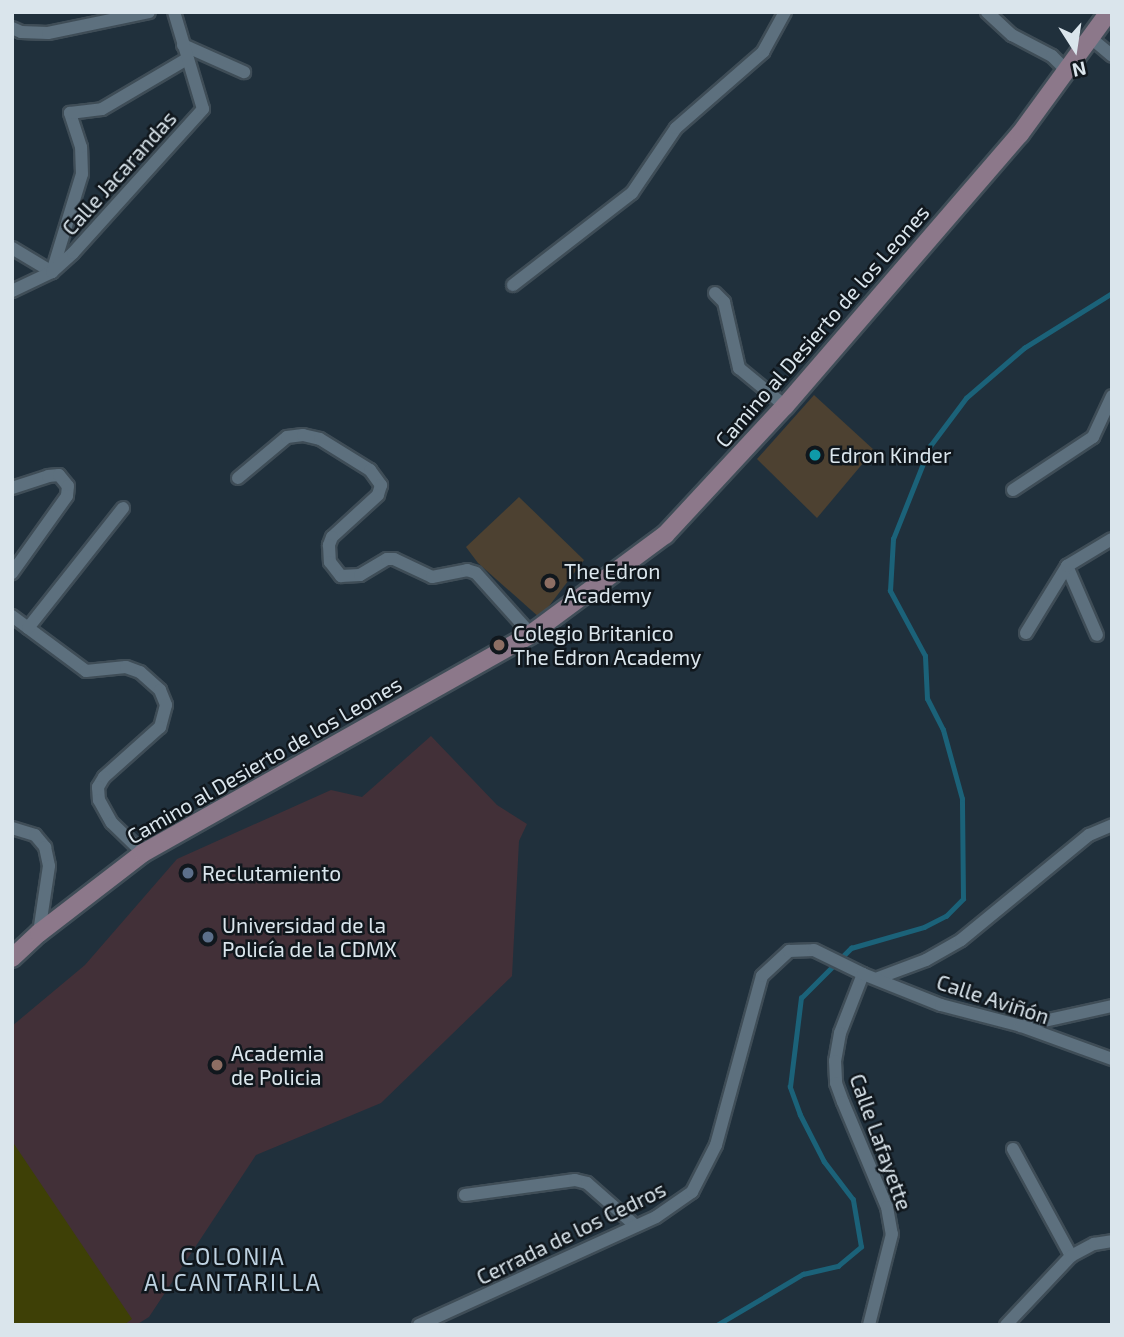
<!DOCTYPE html>
<meta charset="utf-8">
<style>
body{margin:0}
#map{position:relative;width:1124px;height:1337px;overflow:hidden;background:#20303c;font-family:"Exo 2",sans-serif}
div>[style]{position:absolute}
.education>*{inset:0;background:#423038}
.green>*{inset:0;background:#3e4006}
.stream>*{height:4.5px;margin:-2.25px;padding:0 2.25px;transform-origin:2.25px;border-radius:2.25px;background:#1b6279}
.building>*{inset:0;background:#4d4131}
.roads{filter:drop-shadow(2px 0 #3f4d57) drop-shadow(-2px 0 #3f4d57) drop-shadow(0 2px #3f4d57) drop-shadow(0 -2px #3f4d57)}
.street>*{height:12px;margin:-6px;padding:0 6px;transform-origin:6px;border-radius:6px;background:#5d707e}
.secondary>*{height:18px;margin:-9px;padding:0 9px;transform-origin:9px;border-radius:9px;background:#8c788a}
.dots>*{width:19px;height:19px;translate:-50% -50%;box-sizing:border-box;border:4px solid #10171d;border-radius:50%}
span{translate:-50% -50%;white-space:nowrap;text-align:center;line-height:1.15;-webkit-text-stroke:5px #10171d;paint-order:stroke}
.street-label{font-size:21px;color:#dae5ec}
.poi-label{font-size:21px;color:#dae5ec}
.left{translate:0 -50%;text-align:left}
.neighbourhood-label{font-size:23px;color:#bed2e1;letter-spacing:2px}
.frame{position:absolute;inset:0;border:14px solid #dae5ec;pointer-events:none}
.north{position:absolute;left:1040px;top:14px;width:70px;height:70px;-webkit-text-stroke:5px #10171d;paint-order:stroke;rotate:168deg;font-size:19px;font-weight:700;line-height:28px;text-align:center;color:#dae5ec}
.north::after{content:'';display:block;margin:auto;width:24px;height:32px;background:#dae5ec;clip-path:polygon(50% 0,100% 100%,50% 72%,0 100%)}
</style>
<div id="map">
<div class="education">
<div style="clip-path:polygon(431px 736px,497px 805px,527px 824px,519px 841px,512px 976px,381px 1103px,256px 1155px,149px 1317px,136px 1325px,12px 1325px,12px 1026px,85px 965px,177px 859px,331px 790px,362px 797px)"></div>
</div>
<div class="green">
<div style="clip-path:polygon(12px 1141px,132px 1319px,124px 1325px,12px 1325px)"></div>
</div>
<div class="stream">
<div style="left:717px;top:1325px;width:100px;rotate:-30.7deg"></div>
<div style="left:803px;top:1274px;width:36px;rotate:-13deg"></div>
<div style="left:838px;top:1266px;width:30px;rotate:-40deg"></div>
<div style="left:861px;top:1247px;width:48px;rotate:-99.7deg"></div>
<div style="left:853px;top:1200px;width:48px;rotate:-127.3deg"></div>
<div style="left:824px;top:1162px;width:53px;rotate:-117.1deg"></div>
<div style="left:800px;top:1115px;width:30px;rotate:-110deg"></div>
<div style="left:790px;top:1087px;width:90px;rotate:-83deg"></div>
<div style="left:801px;top:998px;width:71px;rotate:-45deg"></div>
<div style="left:851px;top:948px;width:76px;rotate:-16deg"></div>
<div style="left:924px;top:927px;width:25px;rotate:-27deg"></div>
<div style="left:946px;top:916px;width:24px;rotate:-45deg"></div>
<div style="left:963px;top:899px;width:100px;rotate:-90.6deg"></div>
<div style="left:962px;top:799px;width:72px;rotate:-105.4deg"></div>
<div style="left:943px;top:730px;width:35px;rotate:-117deg"></div>
<div style="left:927px;top:699px;width:43px;rotate:-92.7deg"></div>
<div style="left:925px;top:656px;width:74px;rotate:-118.3deg"></div>
<div style="left:890px;top:591px;width:52px;rotate:-86.7deg"></div>
<div style="left:893px;top:539px;width:100px;rotate:-68.3deg"></div>
<div style="left:930px;top:446px;width:60px;rotate:-53.1deg"></div>
<div style="left:966px;top:398px;width:77px;rotate:-40.8deg"></div>
<div style="left:1024px;top:348px;width:104px;rotate:-32deg"></div>
</div>
<div class="building">
<div style="clip-path:polygon(814px 395px,874px 450px,817px 518px,757px 459px)"></div>
<div style="clip-path:polygon(519px 497px,584px 560px,540px 618px,478px 563px,466px 547px)"></div>
</div>
<div class="roads">
<div class="street">
<div style="left:987px;top:12px;width:34px;rotate:43deg"></div>
<div style="left:1012px;top:35px;width:45px;rotate:27.7deg"></div>
<div style="left:1052px;top:56px;width:21px;rotate:45deg"></div>
<div style="left:12px;top:28px;width:10px;rotate:24deg"></div>
<div style="left:21px;top:32px;width:27px;rotate:2deg"></div>
<div style="left:48px;top:33px;width:103px;rotate:-11.7deg"></div>
<div style="left:1092px;top:39px;width:26px;rotate:40deg"></div>
<div style="left:183px;top:45px;width:67px;rotate:23.9deg"></div>
<div style="left:12px;top:248px;width:47px;rotate:31deg"></div>
<div style="left:52px;top:272px;width:102px;rotate:-73deg"></div>
<div style="left:82px;top:174px;width:27px;rotate:-92deg"></div>
<div style="left:81px;top:147px;width:36px;rotate:-108deg"></div>
<div style="left:70px;top:113px;width:32px;rotate:-7deg"></div>
<div style="left:102px;top:109px;width:99px;rotate:-30.5deg"></div>
<div style="left:513px;top:285px;width:150px;rotate:-37.7deg"></div>
<div style="left:632px;top:193px;width:78px;rotate:-55.9deg"></div>
<div style="left:676px;top:128px;width:116px;rotate:-41.1deg"></div>
<div style="left:763px;top:52px;width:46px;rotate:-61.2deg"></div>
<div style="left:12px;top:291px;width:44px;rotate:-25.4deg"></div>
<div style="left:52px;top:272px;width:28px;rotate:-42deg"></div>
<div style="left:73px;top:253px;width:194px;rotate:-47.9deg"></div>
<div style="left:203px;top:109px;width:101px;rotate:-106.6deg"></div>
<div style="left:715px;top:293px;width:13px;rotate:45deg"></div>
<div style="left:724px;top:302px;width:68px;rotate:77.2deg"></div>
<div style="left:739px;top:368px;width:60px;rotate:39.6deg"></div>
<div style="left:238px;top:478px;width:64px;rotate:-39.9deg"></div>
<div style="left:287px;top:437px;width:16px;rotate:-7deg"></div>
<div style="left:303px;top:435px;width:17px;rotate:13deg"></div>
<div style="left:320px;top:439px;width:59px;rotate:31.8deg"></div>
<div style="left:370px;top:470px;width:19px;rotate:54deg"></div>
<div style="left:381px;top:485px;width:10px;rotate:107deg"></div>
<div style="left:378px;top:495px;width:62px;rotate:137.6deg"></div>
<div style="left:332px;top:537px;width:9px;rotate:111deg"></div>
<div style="left:329px;top:545px;width:17px;rotate:87deg"></div>
<div style="left:330px;top:562px;width:18px;rotate:52deg"></div>
<div style="left:341px;top:576px;width:19px;rotate:-3deg"></div>
<div style="left:360px;top:575px;width:31px;rotate:-31deg"></div>
<div style="left:387px;top:559px;width:7px"></div>
<div style="left:394px;top:559px;width:42px;rotate:25.3deg"></div>
<div style="left:432px;top:577px;width:36px;rotate:-11deg"></div>
<div style="left:467px;top:570px;width:9px;rotate:18deg"></div>
<div style="left:476px;top:573px;width:82px;rotate:48deg"></div>
<div style="left:12px;top:488px;width:38px;rotate:-18deg"></div>
<div style="left:48px;top:476px;width:11px;rotate:-5deg"></div>
<div style="left:59px;top:475px;width:14px;rotate:51deg"></div>
<div style="left:68px;top:486px;width:10px;rotate:96deg"></div>
<div style="left:67px;top:496px;width:95px;rotate:125.5deg"></div>
<div style="left:1013px;top:490px;width:96px;rotate:-33.5deg"></div>
<div style="left:1093px;top:437px;width:45px;rotate:-65.1deg"></div>
<div style="left:1067px;top:566px;width:75px;rotate:66.5deg"></div>
<div style="left:12px;top:616px;width:92px;rotate:36.6deg"></div>
<div style="left:86px;top:671px;width:40px;rotate:-5.7deg"></div>
<div style="left:126px;top:667px;width:15px;rotate:20deg"></div>
<div style="left:140px;top:672px;width:27px;rotate:42deg"></div>
<div style="left:160px;top:690px;width:16px;rotate:68deg"></div>
<div style="left:166px;top:705px;width:23px;rotate:105deg"></div>
<div style="left:160px;top:727px;width:75px;rotate:138.2deg"></div>
<div style="left:104px;top:777px;width:12px;rotate:121deg"></div>
<div style="left:98px;top:787px;width:13px;rotate:86deg"></div>
<div style="left:99px;top:800px;width:26px;rotate:61deg"></div>
<div style="left:112px;top:823px;width:43px;rotate:44.1deg"></div>
<div style="left:28px;top:628px;width:153px;rotate:-51.6deg"></div>
<div style="left:1026px;top:633px;width:79px;rotate:-58.5deg"></div>
<div style="left:1067px;top:566px;width:52px;rotate:-31deg"></div>
<div style="left:12px;top:828px;width:24px;rotate:17deg"></div>
<div style="left:35px;top:835px;width:16px;rotate:50deg"></div>
<div style="left:45px;top:847px;width:19px;rotate:78deg"></div>
<div style="left:49px;top:866px;width:68px;rotate:98.5deg"></div>
<div style="left:863px;top:974px;width:63px;rotate:111.3deg"></div>
<div style="left:840px;top:1033px;width:28px;rotate:100deg"></div>
<div style="left:835px;top:1061px;width:22px;rotate:87deg"></div>
<div style="left:836px;top:1083px;width:20px;rotate:70deg"></div>
<div style="left:843px;top:1102px;width:114px;rotate:67.3deg"></div>
<div style="left:887px;top:1207px;width:27px;rotate:80deg"></div>
<div style="left:892px;top:1234px;width:94px;rotate:104.2deg"></div>
<div style="left:878px;top:978px;width:51px;rotate:-20.6deg"></div>
<div style="left:926px;top:960px;width:40px;rotate:-29.7deg"></div>
<div style="left:961px;top:940px;width:166px;rotate:-39.4deg"></div>
<div style="left:1089px;top:835px;width:25px;rotate:-23deg"></div>
<div style="left:1021px;top:1026px;width:93px;rotate:-12.4deg"></div>
<div style="left:1013px;top:1149px;width:122px;rotate:61.5deg"></div>
<div style="left:465px;top:1195px;width:111px;rotate:-7.8deg"></div>
<div style="left:575px;top:1180px;width:12px;rotate:14deg"></div>
<div style="left:587px;top:1183px;width:65px;rotate:41.3deg"></div>
<div style="left:419px;top:1325px;width:260px;rotate:-24.5deg"></div>
<div style="left:656px;top:1217px;width:44px;rotate:-34.8deg"></div>
<div style="left:692px;top:1192px;width:53px;rotate:-62.9deg"></div>
<div style="left:716px;top:1145px;width:175px;rotate:-74.8deg"></div>
<div style="left:762px;top:976px;width:37px;rotate:-43deg"></div>
<div style="left:789px;top:951px;width:25px;rotate:-2deg"></div>
<div style="left:814px;top:950px;width:55px;rotate:26.1deg"></div>
<div style="left:863px;top:974px;width:84px;rotate:21.7deg"></div>
<div style="left:941px;top:1005px;width:83px;rotate:14.7deg"></div>
<div style="left:1021px;top:1026px;width:97px;rotate:19.9deg"></div>
<div style="left:1006px;top:1325px;width:95px;rotate:-46.7deg"></div>
<div style="left:1071px;top:1256px;width:26px;rotate:-28deg"></div>
<div style="left:1094px;top:1244px;width:18px;rotate:-9deg"></div>
</div>
<div class="secondary">
<div style="left:12px;top:958px;width:37px;rotate:-43deg"></div>
<div style="left:39px;top:933px;width:131px;rotate:-37.6deg"></div>
<div style="left:143px;top:853px;width:446px;rotate:-29.4deg"></div>
<div style="left:531px;top:634px;width:167px;rotate:-36.5deg"></div>
<div style="left:665px;top:535px;width:176px;rotate:-47.1deg"></div>
<div style="left:785px;top:406px;width:359px;rotate:-49.2deg"></div>
<div style="left:1020px;top:134px;width:151px;rotate:-53.9deg"></div>
</div>
</div>
<div class="dots">
<div style="left:815px;top:455px;background:#0f9aa8"></div>
<div style="left:550px;top:583px;background:#8d6e63"></div>
<div style="left:499px;top:645px;background:#8d6e63"></div>
<div style="left:188px;top:873px;background:#5c6f8a"></div>
<div style="left:208px;top:937px;background:#5c6f8a"></div>
<div style="left:217px;top:1065px;background:#8d6e63"></div>
</div>
<div class="street-label">
<span style="left:119px;top:173px;rotate:-48deg">Calle Jacarandas</span>
<span style="left:822px;top:326px;rotate:-49deg">Camino al Desierto de los Leones</span>
<span style="left:264px;top:760px;rotate:-30deg">Camino al Desierto de los Leones</span>
<span style="left:993px;top:999px;rotate:18deg">Calle Aviñón</span>
<span style="left:881px;top:1142px;rotate:70deg">Calle Lafayette</span>
<span style="left:571px;top:1233px;rotate:-26deg">Cerrada de los Cedros</span>
</div>
<div class="poi-label">
<span class="left" style="left:829px;top:455px">Edron Kinder</span>
<span class="left" style="left:564px;top:583px">The Edron<br>Academy</span>
<span class="left" style="left:513px;top:645px">Colegio Britanico<br>The Edron Academy</span>
<span class="left" style="left:202px;top:873px">Reclutamiento</span>
<span class="left" style="left:222px;top:937px">Universidad de la<br>Policía de la CDMX</span>
<span class="left" style="left:231px;top:1065px">Academia<br>de Policia</span>
</div>
<div class="neighbourhood-label">
<span style="left:233px;top:1269px">COLONIA<br>ALCANTARILLA</span>
</div>
<div class="frame"></div>
<div class="north">N</div>
</div>
